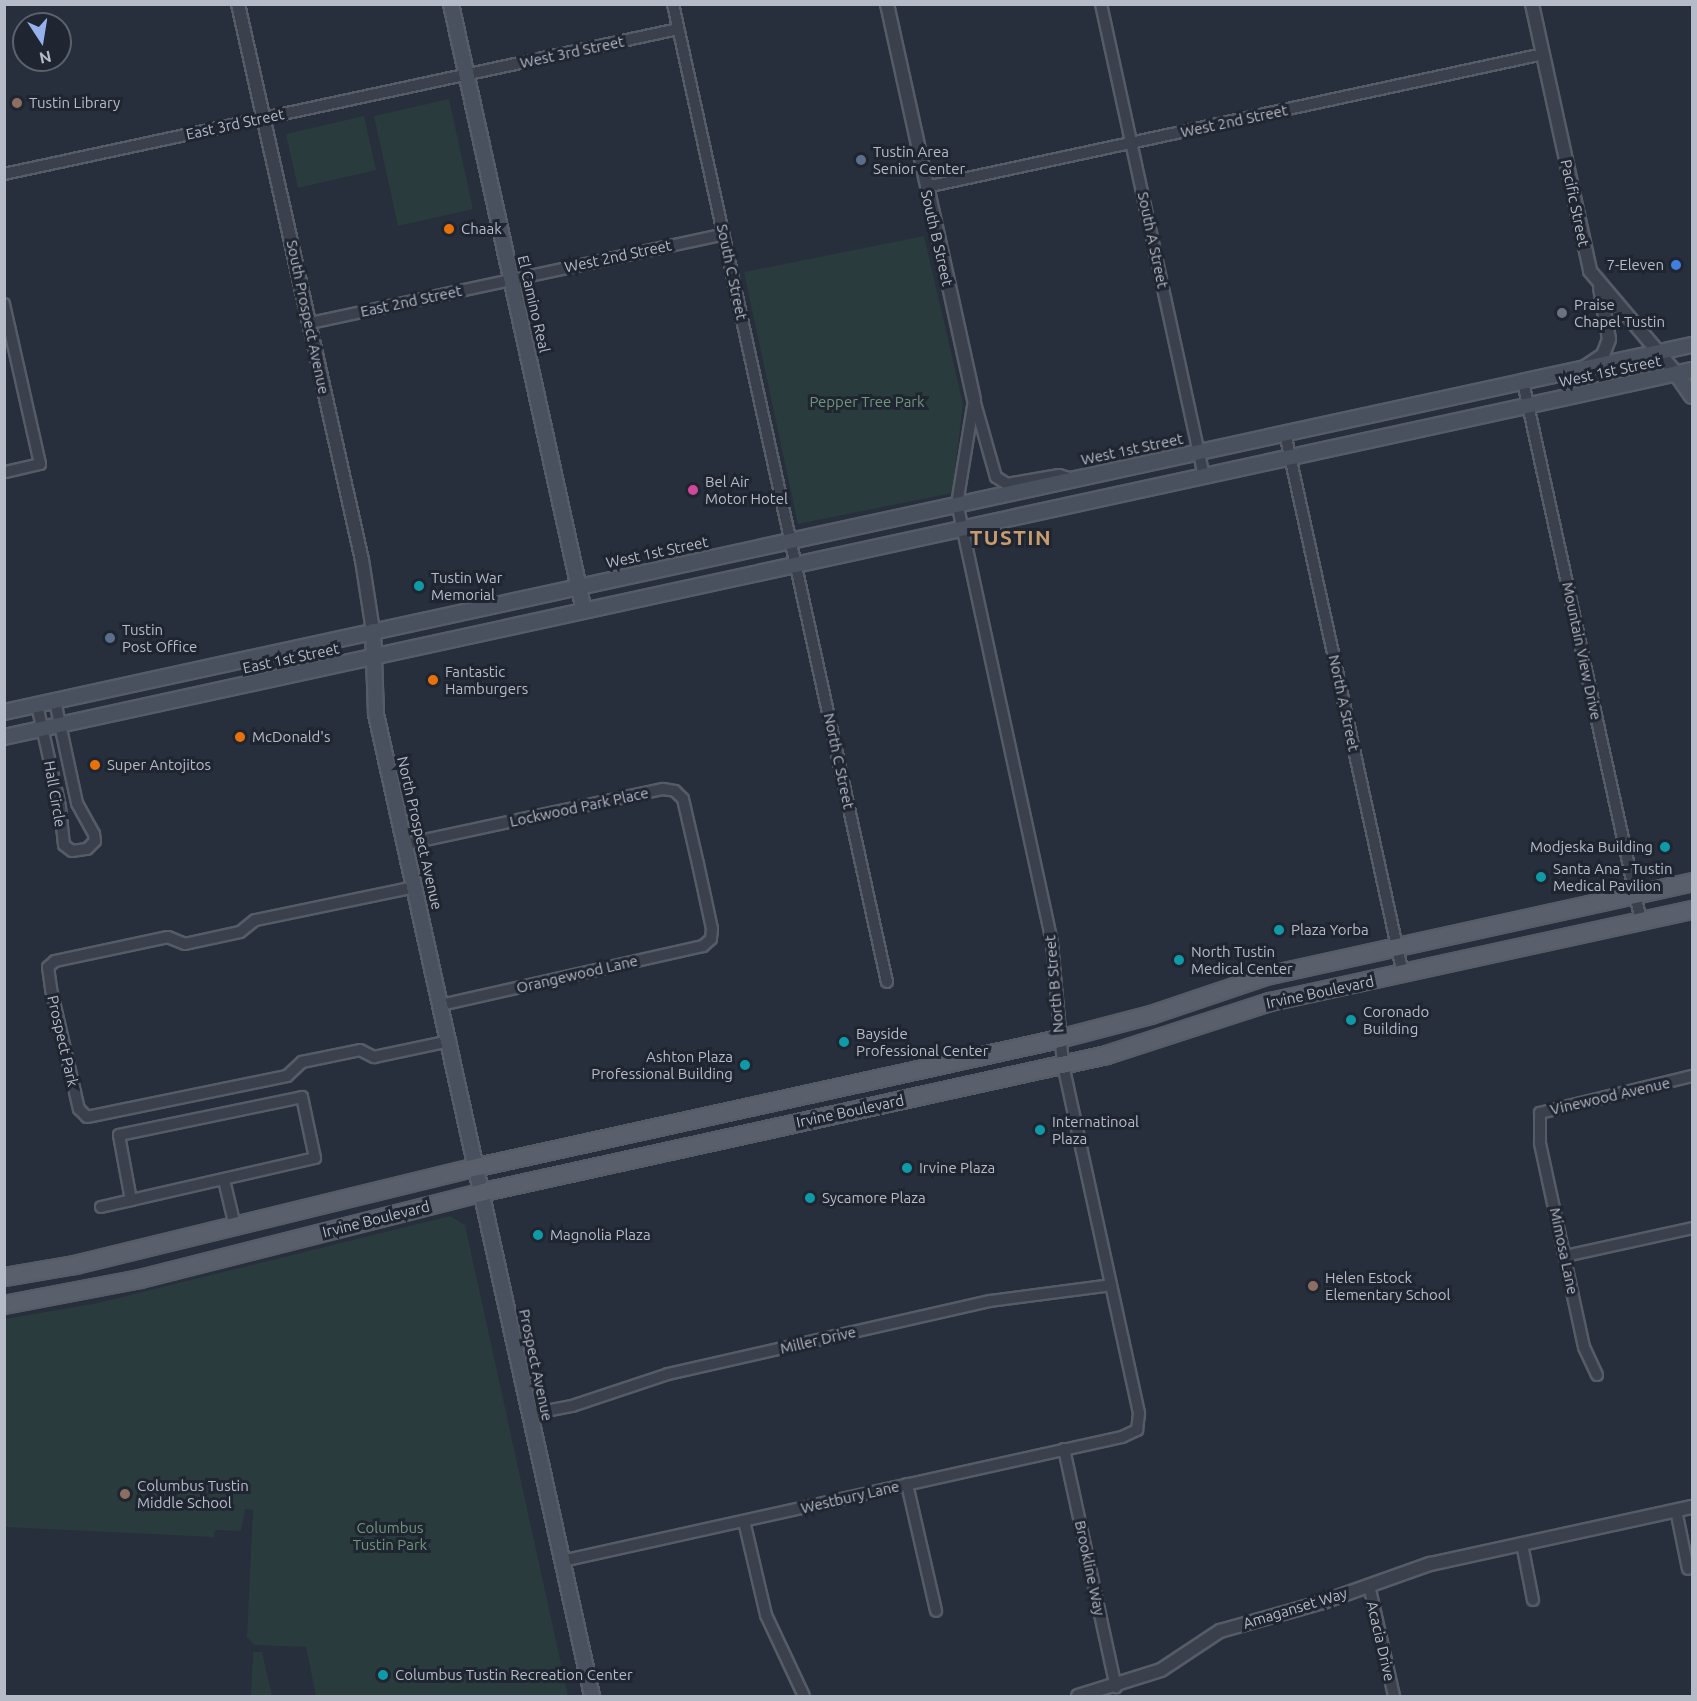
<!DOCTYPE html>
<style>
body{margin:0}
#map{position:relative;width:1697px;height:1701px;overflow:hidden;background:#272e3c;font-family:Ubuntu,sans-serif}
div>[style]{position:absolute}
.green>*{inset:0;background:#2a3b3e}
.roads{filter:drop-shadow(2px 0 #565c67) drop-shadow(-2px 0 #565c67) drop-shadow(0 2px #565c67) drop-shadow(0 -2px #565c67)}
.minor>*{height:10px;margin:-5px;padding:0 5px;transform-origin:5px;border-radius:5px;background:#3b414c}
.tertiary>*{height:12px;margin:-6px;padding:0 6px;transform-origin:6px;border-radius:6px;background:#3b414c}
.secondary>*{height:14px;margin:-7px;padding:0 7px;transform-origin:7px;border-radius:7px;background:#49505e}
.primary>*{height:16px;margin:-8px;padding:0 8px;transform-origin:8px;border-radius:8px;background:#59606c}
.dots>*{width:16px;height:16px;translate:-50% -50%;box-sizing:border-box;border:3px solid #202631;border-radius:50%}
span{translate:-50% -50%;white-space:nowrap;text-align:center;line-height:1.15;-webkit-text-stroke:6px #202631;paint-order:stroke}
.street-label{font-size:15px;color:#b6bcc7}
.poi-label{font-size:15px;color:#b6bcc7}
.left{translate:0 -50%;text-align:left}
.right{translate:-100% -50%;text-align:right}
.park-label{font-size:15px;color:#70957b}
.district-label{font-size:21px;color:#c99c6f;font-weight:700;letter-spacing:1.5px}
.frame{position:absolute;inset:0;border:6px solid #b6bcc7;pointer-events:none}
.north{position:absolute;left:12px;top:12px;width:60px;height:60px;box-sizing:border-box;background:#202631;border:2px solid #5c626d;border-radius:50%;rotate:168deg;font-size:16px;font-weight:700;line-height:24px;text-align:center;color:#b6bcc7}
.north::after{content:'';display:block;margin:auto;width:21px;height:27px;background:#96b2ec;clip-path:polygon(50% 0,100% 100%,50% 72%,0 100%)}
</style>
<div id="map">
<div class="green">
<div style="clip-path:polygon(449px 99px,473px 209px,398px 226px,374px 116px)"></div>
<div style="clip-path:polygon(364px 116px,376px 170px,298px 188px,286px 134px)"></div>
<div style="clip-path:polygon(924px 236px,963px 404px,952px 493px,798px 524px,744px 272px)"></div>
<div style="clip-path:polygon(450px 1216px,465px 1225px,568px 1696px,316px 1696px,306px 1647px,254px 1645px,247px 1637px,253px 1510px,245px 1509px,241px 1531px,215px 1530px,214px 1537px,5px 1527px,5px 1319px,98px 1303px)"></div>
<div style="clip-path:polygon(253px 1652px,262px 1652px,272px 1696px,251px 1696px)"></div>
</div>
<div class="roads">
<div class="minor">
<div style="left:673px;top:4px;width:1001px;rotate:77.66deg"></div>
<div style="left:1101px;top:4px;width:483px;rotate:77.7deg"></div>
<div style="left:4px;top:174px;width:689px;rotate:-12.14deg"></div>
<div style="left:926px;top:187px;width:631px;rotate:-12.16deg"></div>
<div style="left:4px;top:304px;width:164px;rotate:77.3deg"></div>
<div style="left:40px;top:464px;width:37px;rotate:167deg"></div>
<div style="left:310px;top:323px;width:423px;rotate:-12.1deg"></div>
<div style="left:1523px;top:382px;width:552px;rotate:77.65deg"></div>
<div style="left:975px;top:403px;width:77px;rotate:74.2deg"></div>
<div style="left:996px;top:477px;width:13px;rotate:32deg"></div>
<div style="left:1007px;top:484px;width:53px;rotate:-9.8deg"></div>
<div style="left:1059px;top:475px;width:14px;rotate:17deg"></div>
<div style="left:1285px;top:433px;width:554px;rotate:77.7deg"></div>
<div style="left:37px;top:705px;width:105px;rotate:77.3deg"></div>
<div style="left:60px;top:807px;width:38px;rotate:84deg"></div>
<div style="left:64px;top:845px;width:10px;rotate:37deg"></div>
<div style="left:72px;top:851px;width:15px;rotate:-8deg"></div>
<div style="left:87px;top:849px;width:11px;rotate:-45deg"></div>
<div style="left:95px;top:841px;width:7px;rotate:-98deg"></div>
<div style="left:94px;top:834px;width:35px;rotate:-119deg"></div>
<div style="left:77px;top:803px;width:104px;rotate:-102.2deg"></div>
<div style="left:406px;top:844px;width:263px;rotate:-12.1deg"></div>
<div style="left:663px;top:789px;width:12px;rotate:9deg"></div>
<div style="left:675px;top:791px;width:11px;rotate:45deg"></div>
<div style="left:683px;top:799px;width:67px;rotate:77deg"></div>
<div style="left:698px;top:864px;width:66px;rotate:77.8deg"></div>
<div style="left:712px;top:929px;width:10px;rotate:96deg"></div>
<div style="left:711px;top:939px;width:11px;rotate:139deg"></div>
<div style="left:703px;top:946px;width:269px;rotate:167.3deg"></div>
<div style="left:415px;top:887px;width:163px;rotate:168.3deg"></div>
<div style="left:255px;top:920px;width:19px;rotate:141deg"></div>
<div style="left:240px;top:932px;width:56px;rotate:167.7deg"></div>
<div style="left:185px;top:944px;width:18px;rotate:-158deg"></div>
<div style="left:168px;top:937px;width:116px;rotate:168deg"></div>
<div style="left:55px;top:961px;width:9px;rotate:139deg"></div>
<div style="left:48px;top:967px;width:22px;rotate:82deg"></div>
<div style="left:51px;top:989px;width:123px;rotate:76.9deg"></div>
<div style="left:79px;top:1109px;width:11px;rotate:45deg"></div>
<div style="left:87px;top:1117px;width:204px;rotate:-11.6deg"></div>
<div style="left:287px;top:1076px;width:21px;rotate:-43deg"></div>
<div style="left:302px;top:1062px;width:59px;rotate:-11.7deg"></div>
<div style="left:360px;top:1050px;width:16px;rotate:27deg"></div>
<div style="left:374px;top:1057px;width:78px;rotate:-11.9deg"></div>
<div style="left:302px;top:1097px;width:62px;rotate:78deg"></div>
<div style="left:315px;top:1158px;width:189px;rotate:167.1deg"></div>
<div style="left:131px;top:1200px;width:66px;rotate:-100.5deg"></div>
<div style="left:119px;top:1135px;width:187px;rotate:-11.7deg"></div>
<div style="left:224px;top:1180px;width:47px;rotate:76.6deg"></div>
<div style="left:101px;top:1207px;width:31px;rotate:-13deg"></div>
<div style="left:1565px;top:1256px;width:130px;rotate:-12.4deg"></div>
<div style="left:1597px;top:1375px;width:31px;rotate:-115deg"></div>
<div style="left:1584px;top:1347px;width:209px;rotate:-102.2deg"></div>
<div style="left:1540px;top:1143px;width:30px;rotate:-90deg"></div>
<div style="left:1540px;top:1113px;width:156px;rotate:-13.7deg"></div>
<div style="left:530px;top:1414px;width:43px;rotate:-10.8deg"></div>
<div style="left:572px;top:1406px;width:101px;rotate:-18.4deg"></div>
<div style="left:668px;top:1374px;width:330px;rotate:-12.8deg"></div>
<div style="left:990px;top:1301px;width:122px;rotate:-7.5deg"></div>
<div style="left:1064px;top:1449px;width:244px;rotate:77.7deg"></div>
<div style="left:907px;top:1484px;width:130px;rotate:77.1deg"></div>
<div style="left:1676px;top:1510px;width:60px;rotate:78.5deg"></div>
<div style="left:744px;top:1521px;width:97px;rotate:76.8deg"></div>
<div style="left:766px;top:1615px;width:89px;rotate:64.9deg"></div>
<div style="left:1522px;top:1544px;width:57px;rotate:78.9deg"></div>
<div style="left:562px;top:1561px;width:574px;rotate:-12.49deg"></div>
<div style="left:1122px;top:1437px;width:17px;rotate:-25deg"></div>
<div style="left:1137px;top:1430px;width:17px;rotate:-83deg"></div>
<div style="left:1139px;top:1413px;width:357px;rotate:-102.3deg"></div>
<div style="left:1063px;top:1064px;width:122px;rotate:-95.2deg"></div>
<div style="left:1052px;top:942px;width:448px;rotate:-102.2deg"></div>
<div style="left:957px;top:504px;width:105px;rotate:-80.7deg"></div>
<div style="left:1369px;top:1585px;width:114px;rotate:77.3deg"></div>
</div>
<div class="tertiary">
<div style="left:238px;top:4px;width:570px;rotate:77.43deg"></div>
<div style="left:362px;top:560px;width:72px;rotate:81.2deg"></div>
<div style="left:887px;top:4px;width:405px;rotate:77.6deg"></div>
<div style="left:1532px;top:4px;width:273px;rotate:77.7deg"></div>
<div style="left:1590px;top:271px;width:133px;rotate:49.9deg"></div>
<div style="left:1585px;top:367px;width:22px;rotate:-34deg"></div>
<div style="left:1603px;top:355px;width:17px;rotate:-69deg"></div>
<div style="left:1609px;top:339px;width:52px;rotate:-100deg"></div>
<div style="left:1078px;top:1696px;width:87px;rotate:-17.4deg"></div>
<div style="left:1161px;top:1670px;width:71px;rotate:-33.5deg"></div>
<div style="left:1220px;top:1631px;width:107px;rotate:-15.7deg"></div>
<div style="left:1323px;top:1602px;width:114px;rotate:-19.6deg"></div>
<div style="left:1430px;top:1564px;width:268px;rotate:-12.3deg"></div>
</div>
<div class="secondary">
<div style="left:451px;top:4px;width:621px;rotate:77.64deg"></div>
<div style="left:1676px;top:373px;width:28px;rotate:55deg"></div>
<div style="left:373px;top:631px;width:83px;rotate:87.9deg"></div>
<div style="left:376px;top:714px;width:1005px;rotate:77.59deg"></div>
<div style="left:4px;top:712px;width:1727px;rotate:-12.27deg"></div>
<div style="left:4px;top:737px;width:1727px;rotate:-12.27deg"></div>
</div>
<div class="primary">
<div style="left:4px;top:1277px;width:72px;rotate:-9.6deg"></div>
<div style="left:75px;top:1265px;width:415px;rotate:-13.7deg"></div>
<div style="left:478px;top:1167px;width:595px;rotate:-12.42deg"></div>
<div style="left:1059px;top:1039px;width:95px;rotate:-14.6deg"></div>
<div style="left:1151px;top:1015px;width:121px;rotate:-18.7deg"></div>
<div style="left:1266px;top:976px;width:436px;rotate:-12.4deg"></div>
<div style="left:4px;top:1305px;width:138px;rotate:-10.8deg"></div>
<div style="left:140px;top:1279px;width:355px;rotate:-14.2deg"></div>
<div style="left:484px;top:1192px;width:638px;rotate:-12.4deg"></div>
<div style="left:1107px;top:1055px;width:171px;rotate:-18deg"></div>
<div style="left:1270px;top:1002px;width:432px;rotate:-12.3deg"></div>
</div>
</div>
<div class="dots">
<div style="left:17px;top:103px;background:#8d6e63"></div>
<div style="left:861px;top:160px;background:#5c6f8a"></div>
<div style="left:449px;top:229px;background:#e8710a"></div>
<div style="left:1676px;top:265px;background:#3f7fe0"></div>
<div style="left:1562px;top:313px;background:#6b7280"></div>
<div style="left:693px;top:490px;background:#d1479c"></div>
<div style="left:419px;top:586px;background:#0f9aa8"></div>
<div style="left:110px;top:638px;background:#5c6f8a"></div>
<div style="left:433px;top:680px;background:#e8710a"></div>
<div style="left:240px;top:737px;background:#e8710a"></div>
<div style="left:95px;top:765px;background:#e8710a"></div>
<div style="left:1665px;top:847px;background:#0f9aa8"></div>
<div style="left:1541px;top:877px;background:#0f9aa8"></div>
<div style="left:1279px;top:930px;background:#0f9aa8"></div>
<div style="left:1179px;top:960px;background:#0f9aa8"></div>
<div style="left:1351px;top:1020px;background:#0f9aa8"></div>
<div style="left:844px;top:1042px;background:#0f9aa8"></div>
<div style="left:745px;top:1065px;background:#0f9aa8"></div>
<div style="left:1040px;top:1130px;background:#0f9aa8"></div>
<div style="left:907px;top:1168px;background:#0f9aa8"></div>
<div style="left:810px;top:1198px;background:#0f9aa8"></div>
<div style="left:538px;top:1235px;background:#0f9aa8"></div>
<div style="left:1313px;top:1286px;background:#8d6e63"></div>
<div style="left:125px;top:1494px;background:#8d6e63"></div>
<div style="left:383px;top:1675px;background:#0f9aa8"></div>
</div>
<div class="street-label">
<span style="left:572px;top:52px;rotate:-12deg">West 3rd Street</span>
<span style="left:1234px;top:121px;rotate:-12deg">West 2nd Street</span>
<span style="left:235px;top:124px;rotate:-12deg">East 3rd Street</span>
<span style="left:1575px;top:203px;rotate:78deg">Pacific Street</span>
<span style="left:937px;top:238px;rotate:77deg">South B Street</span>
<span style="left:1153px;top:240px;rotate:78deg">South A Street</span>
<span style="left:618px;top:256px;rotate:-12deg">West 2nd Street</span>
<span style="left:732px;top:272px;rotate:78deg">South C Street</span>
<span style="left:411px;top:301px;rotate:-12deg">East 2nd Street</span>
<span style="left:534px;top:304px;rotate:77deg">El Camino Real</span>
<span style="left:308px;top:317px;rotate:78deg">South Prospect Avenue</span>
<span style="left:1610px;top:371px;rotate:-12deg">West 1st Street</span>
<span style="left:1132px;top:449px;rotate:-12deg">West 1st Street</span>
<span style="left:657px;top:552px;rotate:-12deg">West 1st Street</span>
<span style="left:1582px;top:651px;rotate:78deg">Mountain View Drive</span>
<span style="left:291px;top:658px;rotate:-12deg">East 1st Street</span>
<span style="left:1344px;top:703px;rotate:78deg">North A Street</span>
<span style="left:839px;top:761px;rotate:78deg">North C Street</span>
<span style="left:55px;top:794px;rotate:80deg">Hall Circle</span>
<span style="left:579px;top:807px;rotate:-12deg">Lockwood Park Place</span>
<span style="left:420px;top:833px;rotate:77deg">North Prospect Avenue</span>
<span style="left:577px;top:974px;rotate:-13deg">Orangewood Lane</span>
<span style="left:1054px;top:984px;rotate:-95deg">North B Street</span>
<span style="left:1320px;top:992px;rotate:-12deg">Irvine Boulevard</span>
<span style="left:63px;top:1041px;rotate:77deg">Prospect Park</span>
<span style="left:1610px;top:1096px;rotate:-13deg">Vinewood Avenue</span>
<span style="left:850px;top:1111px;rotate:-12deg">Irvine Boulevard</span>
<span style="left:376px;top:1219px;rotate:-14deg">Irvine Boulevard</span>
<span style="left:1564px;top:1251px;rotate:78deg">Mimosa Lane</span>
<span style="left:818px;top:1340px;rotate:-13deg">Miller Drive</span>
<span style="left:536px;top:1365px;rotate:78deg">Prospect Avenue</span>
<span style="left:850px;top:1497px;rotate:-13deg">Westbury Lane</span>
<span style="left:1090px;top:1568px;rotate:78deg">Brookline Way</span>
<span style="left:1295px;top:1608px;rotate:-17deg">Amaganset Way</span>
<span style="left:1381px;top:1641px;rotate:77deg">Acacia Drive</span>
</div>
<div class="poi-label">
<span class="left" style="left:29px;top:103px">Tustin Library</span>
<span class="left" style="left:873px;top:160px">Tustin Area<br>Senior Center</span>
<span class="left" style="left:461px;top:229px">Chaak</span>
<span class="right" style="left:1664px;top:265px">7-Eleven</span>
<span class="left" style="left:1574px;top:313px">Praise<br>Chapel Tustin</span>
<span class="left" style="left:705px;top:490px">Bel Air<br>Motor Hotel</span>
<span class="left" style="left:431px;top:586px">Tustin War<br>Memorial</span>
<span class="left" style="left:122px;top:638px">Tustin<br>Post Office</span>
<span class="left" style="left:445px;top:680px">Fantastic<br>Hamburgers</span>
<span class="left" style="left:252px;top:737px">McDonald's</span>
<span class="left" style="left:107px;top:765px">Super Antojitos</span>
<span class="right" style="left:1653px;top:847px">Modjeska Building</span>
<span class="left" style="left:1553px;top:877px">Santa Ana - Tustin<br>Medical Pavilion</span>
<span class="left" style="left:1291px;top:930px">Plaza Yorba</span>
<span class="left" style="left:1191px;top:960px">North Tustin<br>Medical Center</span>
<span class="left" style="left:1363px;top:1020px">Coronado<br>Building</span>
<span class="left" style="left:856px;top:1042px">Bayside<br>Professional Center</span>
<span class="right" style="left:733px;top:1065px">Ashton Plaza<br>Professional Building</span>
<span class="left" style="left:1052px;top:1130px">Internatinoal<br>Plaza</span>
<span class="left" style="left:919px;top:1168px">Irvine Plaza</span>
<span class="left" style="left:822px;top:1198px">Sycamore Plaza</span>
<span class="left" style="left:550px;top:1235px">Magnolia Plaza</span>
<span class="left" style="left:1325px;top:1286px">Helen Estock<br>Elementary School</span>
<span class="left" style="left:137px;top:1494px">Columbus Tustin<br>Middle School</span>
<span class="left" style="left:395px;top:1675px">Columbus Tustin Recreation Center</span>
</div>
<div class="park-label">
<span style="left:867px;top:402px">Pepper Tree Park</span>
<span style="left:390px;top:1536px">Columbus<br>Tustin Park</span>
</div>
<div class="district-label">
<span style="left:1011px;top:537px">TUSTIN</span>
</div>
<div class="frame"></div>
<div class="north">N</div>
</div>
